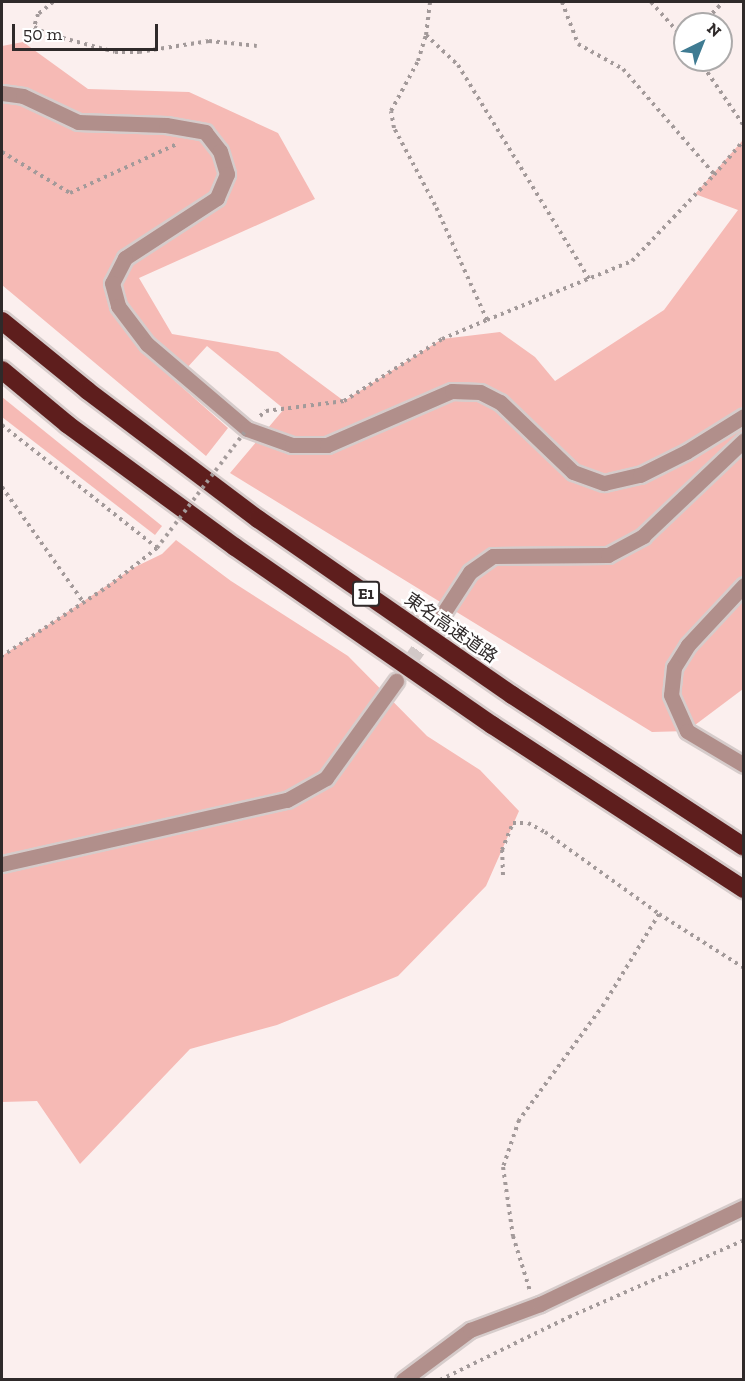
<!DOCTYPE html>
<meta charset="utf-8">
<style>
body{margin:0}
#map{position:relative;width:745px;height:1381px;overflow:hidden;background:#fbefee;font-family:"Zilla Slab","Noto Sans JP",serif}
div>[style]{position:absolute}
.green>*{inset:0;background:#f6bab5}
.minor-tunnel>*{height:15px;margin-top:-7.5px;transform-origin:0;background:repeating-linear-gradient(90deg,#d2c8c7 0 15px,transparent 0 23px)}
.path>*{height:4px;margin-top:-2px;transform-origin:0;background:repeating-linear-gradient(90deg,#a39a9a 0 3px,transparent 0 7.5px)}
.roads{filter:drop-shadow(2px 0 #d6cccb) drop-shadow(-2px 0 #d6cccb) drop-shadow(0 2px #d6cccb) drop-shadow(0 -2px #d6cccb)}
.minor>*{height:15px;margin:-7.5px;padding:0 7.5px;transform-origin:7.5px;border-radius:7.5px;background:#b18f8b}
.highway>*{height:18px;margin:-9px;padding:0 9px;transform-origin:9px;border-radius:9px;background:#5e1e1d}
.path-bridge>*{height:4px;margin-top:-2px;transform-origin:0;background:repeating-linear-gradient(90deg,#a39a9a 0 3px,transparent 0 7.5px)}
span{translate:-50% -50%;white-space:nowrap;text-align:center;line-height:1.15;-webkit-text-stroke:5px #fff;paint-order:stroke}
.shield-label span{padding:2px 4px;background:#fff;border:2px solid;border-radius:4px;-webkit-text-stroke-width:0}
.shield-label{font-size:16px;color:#2f2a2a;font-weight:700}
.street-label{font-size:18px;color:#2f2a2a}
.frame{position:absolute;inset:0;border:3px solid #2f2a2a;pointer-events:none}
.north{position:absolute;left:673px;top:12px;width:60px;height:60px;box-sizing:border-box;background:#fff;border:2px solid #acaaaa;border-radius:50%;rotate:43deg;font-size:16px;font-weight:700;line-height:24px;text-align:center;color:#2f2a2a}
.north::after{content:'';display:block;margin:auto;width:21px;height:27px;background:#3f7b92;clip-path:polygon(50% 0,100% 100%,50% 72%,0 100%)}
.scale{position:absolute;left:12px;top:24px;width:146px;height:27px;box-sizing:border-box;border:3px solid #2f2a2a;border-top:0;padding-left:8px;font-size:18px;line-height:21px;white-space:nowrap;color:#2f2a2a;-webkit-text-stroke:4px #fff;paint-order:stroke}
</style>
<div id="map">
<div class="green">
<div style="clip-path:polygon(23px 42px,88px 89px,189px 92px,278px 133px,315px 199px,139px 278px,172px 334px,278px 352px,344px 401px,442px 339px,500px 332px,535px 357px,555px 381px,664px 310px,738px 210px,695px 194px,743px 140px,743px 689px,687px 731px,652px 732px,230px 473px,284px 409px,207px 346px,175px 381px,228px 428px,206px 456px,2px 285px,2px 46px)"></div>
<div style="clip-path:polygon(2px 397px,162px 526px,155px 535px,2px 417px)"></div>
<div style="clip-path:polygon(176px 540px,231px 581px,348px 656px,427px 736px,480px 770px,519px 811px,486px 886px,398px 976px,277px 1025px,190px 1049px,80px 1164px,37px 1101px,2px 1102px,2px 656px,133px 568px,162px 554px)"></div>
</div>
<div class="minor-tunnel">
<div style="left:396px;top:681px;width:80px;rotate:-55.1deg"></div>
</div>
<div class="path">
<div style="left:53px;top:2px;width:19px;rotate:141deg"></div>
<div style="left:38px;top:14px;width:14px;rotate:107deg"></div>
<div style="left:34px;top:27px;width:16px;rotate:27deg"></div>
<div style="left:48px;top:34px;width:69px;rotate:15deg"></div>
<div style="left:115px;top:52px;width:24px"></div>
<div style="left:139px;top:52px;width:71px;rotate:-8.9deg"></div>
<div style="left:209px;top:41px;width:48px;rotate:5.9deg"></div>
<div style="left:562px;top:2px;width:45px;rotate:69.1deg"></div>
<div style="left:578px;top:44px;width:51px;rotate:29.1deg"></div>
<div style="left:623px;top:69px;width:139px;rotate:49.1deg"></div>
<div style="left:651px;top:2px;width:51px;rotate:48.2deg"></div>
<div style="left:702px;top:24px;width:30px;rotate:-46deg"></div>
<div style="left:426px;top:35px;width:44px;rotate:43.2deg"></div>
<div style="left:458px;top:65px;width:252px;rotate:58.5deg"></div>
<div style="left:699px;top:60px;width:80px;rotate:55.7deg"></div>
<div style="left:2px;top:152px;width:79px;rotate:31.1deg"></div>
<div style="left:70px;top:193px;width:118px;rotate:-24.6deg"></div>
<div style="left:487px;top:320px;width:157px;rotate:-22.1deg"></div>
<div style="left:632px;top:261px;width:119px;rotate:-46.4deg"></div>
<div style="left:714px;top:175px;width:46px;rotate:-49.4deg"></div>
<div style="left:260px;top:416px;width:8px;rotate:-40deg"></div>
<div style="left:266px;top:411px;width:79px;rotate:-7.3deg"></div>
<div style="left:344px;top:401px;width:116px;rotate:-32.3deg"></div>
<div style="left:442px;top:339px;width:49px;rotate:-22.9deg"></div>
<div style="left:487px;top:320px;width:126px;rotate:-114.3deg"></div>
<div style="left:435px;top:205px;width:87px;rotate:-118deg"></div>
<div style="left:394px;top:128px;width:17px;rotate:-100deg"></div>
<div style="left:391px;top:111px;width:57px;rotate:-61.6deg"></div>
<div style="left:418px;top:61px;width:27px;rotate:-73deg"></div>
<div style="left:426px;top:35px;width:33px;rotate:-83deg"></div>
<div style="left:2px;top:425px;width:198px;rotate:38.4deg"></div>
<div style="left:157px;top:548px;width:60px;rotate:141.8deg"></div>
<div style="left:110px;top:585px;width:129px;rotate:146.7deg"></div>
<div style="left:2px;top:487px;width:141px;rotate:54.8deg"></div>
<div style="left:503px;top:875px;width:25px;rotate:-92deg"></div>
<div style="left:502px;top:850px;width:29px;rotate:-68deg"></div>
<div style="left:513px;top:823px;width:15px"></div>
<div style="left:528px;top:823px;width:19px;rotate:28deg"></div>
<div style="left:545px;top:832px;width:140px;rotate:35.7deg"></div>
<div style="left:659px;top:914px;width:105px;rotate:121.4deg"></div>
<div style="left:604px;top:1004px;width:144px;rotate:126.2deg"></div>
<div style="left:519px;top:1120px;width:50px;rotate:108.8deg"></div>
<div style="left:503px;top:1167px;width:70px;rotate:81.8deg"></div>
<div style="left:513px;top:1236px;width:58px;rotate:72.8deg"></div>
<div style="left:659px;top:914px;width:101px;rotate:32.4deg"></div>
<div style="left:440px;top:1380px;width:144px;rotate:-26deg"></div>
<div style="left:569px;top:1317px;width:191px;rotate:-23.7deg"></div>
</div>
<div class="roads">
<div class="minor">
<div style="left:2px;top:93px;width:21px;rotate:8deg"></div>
<div style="left:23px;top:96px;width:61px;rotate:25.3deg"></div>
<div style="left:78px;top:122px;width:88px;rotate:2deg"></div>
<div style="left:166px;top:125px;width:40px;rotate:10deg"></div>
<div style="left:205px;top:132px;width:24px;rotate:52deg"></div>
<div style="left:220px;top:151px;width:24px;rotate:73deg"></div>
<div style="left:227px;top:174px;width:26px;rotate:113deg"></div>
<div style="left:217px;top:198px;width:110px;rotate:146.9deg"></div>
<div style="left:125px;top:258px;width:28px;rotate:117deg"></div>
<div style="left:112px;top:283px;width:24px;rotate:75deg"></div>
<div style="left:118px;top:306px;width:48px;rotate:52.7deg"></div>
<div style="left:147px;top:344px;width:131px;rotate:40.4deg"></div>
<div style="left:247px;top:429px;width:48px;rotate:19.6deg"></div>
<div style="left:292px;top:445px;width:35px"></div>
<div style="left:327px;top:445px;width:136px;rotate:-23.4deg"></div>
<div style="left:452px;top:391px;width:28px;rotate:2deg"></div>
<div style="left:480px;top:392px;width:22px;rotate:27deg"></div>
<div style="left:500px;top:402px;width:101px;rotate:43.8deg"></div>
<div style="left:573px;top:472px;width:33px;rotate:20deg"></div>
<div style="left:604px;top:483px;width:37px;rotate:-13deg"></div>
<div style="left:640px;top:475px;width:51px;rotate:-26.6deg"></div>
<div style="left:686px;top:452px;width:68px;rotate:-31.8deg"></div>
<div style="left:744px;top:585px;width:82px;rotate:133deg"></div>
<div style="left:688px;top:645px;width:26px;rotate:122deg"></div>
<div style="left:674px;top:667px;width:28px;rotate:96deg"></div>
<div style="left:671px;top:695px;width:39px;rotate:66deg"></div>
<div style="left:687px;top:731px;width:66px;rotate:30.8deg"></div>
<div style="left:442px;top:615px;width:51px;rotate:-56.9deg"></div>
<div style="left:470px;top:572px;width:28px;rotate:-35deg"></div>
<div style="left:493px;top:556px;width:115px;rotate:-0.5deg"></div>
<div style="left:608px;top:555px;width:40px;rotate:-28deg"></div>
<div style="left:643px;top:536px;width:139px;rotate:-43.5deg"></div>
<div style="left:2px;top:864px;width:292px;rotate:-12.7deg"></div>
<div style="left:287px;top:800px;width:45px;rotate:-29.4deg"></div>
<div style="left:326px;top:778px;width:120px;rotate:-54.2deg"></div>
<div style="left:403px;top:1380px;width:84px;rotate:-36.7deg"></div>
<div style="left:470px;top:1330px;width:75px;rotate:-20.4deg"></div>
<div style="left:540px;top:1304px;width:226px;rotate:-25.4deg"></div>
</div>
<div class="highway">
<div style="left:2px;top:321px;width:111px;rotate:39.1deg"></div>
<div style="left:88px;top:391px;width:213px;rotate:37deg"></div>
<div style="left:258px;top:519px;width:309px;rotate:34.7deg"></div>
<div style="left:512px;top:695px;width:277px;rotate:33.2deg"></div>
<div style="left:2px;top:370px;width:85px;rotate:39.7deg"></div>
<div style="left:67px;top:424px;width:208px;rotate:36.2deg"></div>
<div style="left:235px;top:547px;width:313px;rotate:34.7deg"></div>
<div style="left:492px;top:725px;width:301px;rotate:33.1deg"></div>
</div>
</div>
<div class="path-bridge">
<div style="left:157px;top:548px;width:149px;rotate:-52.9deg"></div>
</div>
<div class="shield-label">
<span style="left:366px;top:594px">E1</span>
</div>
<div class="street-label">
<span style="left:451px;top:628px;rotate:35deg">東名高速道路</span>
</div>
<div class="frame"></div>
<div class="north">N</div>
<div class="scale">50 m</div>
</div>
